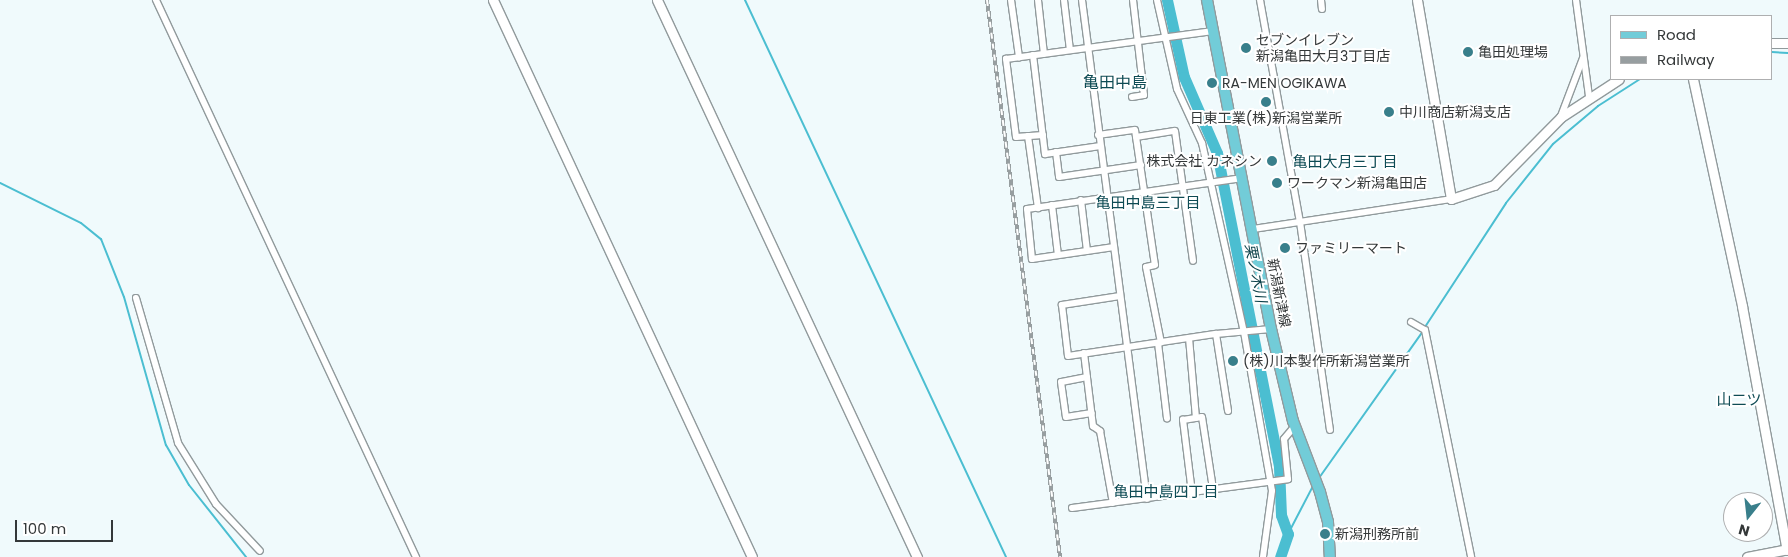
<!DOCTYPE html>
<meta charset="utf-8">
<style>
body{margin:0}
#map{position:relative;width:1788px;height:557px;overflow:hidden;background:#f0fafc;font-family:Poppins,"Noto Sans JP",sans-serif}
div>[style]{position:absolute}
.stream>*{height:2px;margin:-1px;padding:0 1px;transform-origin:1px;border-radius:1px;background:#4bbed1}
.river>*{height:11px;margin:-5.5px;padding:0 5.5px;transform-origin:5.5px;border-radius:5.5px;background:#4bbed1}
.roads{filter:drop-shadow(1px 0 #919a9c) drop-shadow(-1px 0 #919a9c) drop-shadow(0 1px #919a9c) drop-shadow(0 -1px #919a9c)}
.street>*{height:6px;margin:-3px;padding:0 3px;transform-origin:3px;border-radius:3px;background:#fff}
.secondary>*{height:9px;margin:-4.5px;padding:0 4.5px;transform-origin:4.5px;border-radius:4.5px;background:#fff}
.primary>*{height:10px;margin:-5px;padding:0 5px;transform-origin:5px;border-radius:5px;background:#72ccd8}
.rail>*{height:4px;margin-top:-2px;transform-origin:0;background:repeating-linear-gradient(90deg,#fff 0 5.5px,#979ea0 0 11px);box-sizing:border-box;border-block:1px solid #979ea0}
.dots>*{width:14px;height:14px;translate:-50% -50%;box-sizing:border-box;border:2px solid #fff;border-radius:50%}
span{translate:-50% -50%;white-space:nowrap;text-align:center;line-height:1.15;-webkit-text-stroke:4px #fff;paint-order:stroke}
.poi-label{font-size:14px;color:#343839}
.left{translate:0 -50%;text-align:left}
.right{translate:-100% -50%;text-align:right}
.street-label{font-size:14px;color:#343839}
.neighbourhood-label{font-size:15px;color:#0e4b54}
.water-label{font-size:15px;color:#0a3f47;font-style:italic}
.quarter-label{font-size:16px;color:#0e4b54}
.legend{position:absolute;left:1610px;top:15px;width:162px;height:65px;box-sizing:border-box;background:#fff;border:1px solid #aeafb0;margin:0;padding:6px 9px;list-style:none;font-size:15px;color:#343839}
.legend li{display:flex;align-items:center;gap:10px;height:25px}
.legend b{width:25px;border:1px solid #aeafb0}
.north{position:absolute;left:1723px;top:492px;width:50px;height:50px;box-sizing:border-box;background:#fff;border:1px solid #aeafb0;border-radius:50%;rotate:196deg;font-size:14px;font-weight:700;line-height:20px;text-align:center;color:#343839}
.north::after{content:'';display:block;margin:auto;width:18px;height:22px;background:#397f8b;clip-path:polygon(50% 0,100% 100%,50% 72%,0 100%)}
.scale{position:absolute;left:15px;top:520px;width:98px;height:22px;box-sizing:border-box;border:2px solid #343839;border-top:0;padding-left:6px;font-size:15px;line-height:18px;white-space:nowrap;color:#343839;-webkit-text-stroke:4px #fff;paint-order:stroke}
</style>
<div id="map">
<div class="stream">
<div style="left:745px;top:0;width:615px;rotate:64.89deg"></div>
<div style="left:1772px;top:52px;width:16px;rotate:4deg"></div>
<div style="left:0;top:183px;width:90px;rotate:26.3deg"></div>
<div style="left:81px;top:223px;width:26px;rotate:39deg"></div>
<div style="left:101px;top:239px;width:62px;rotate:68.4deg"></div>
<div style="left:124px;top:297px;width:154px;rotate:74.2deg"></div>
<div style="left:166px;top:445px;width:46px;rotate:60.1deg"></div>
<div style="left:189px;top:485px;width:92px;rotate:51.6deg"></div>
<div style="left:1425px;top:327px;width:148px;rotate:-56.8deg"></div>
<div style="left:1506px;top:203px;width:75px;rotate:-51.5deg"></div>
<div style="left:1553px;top:144px;width:59px;rotate:-40.2deg"></div>
<div style="left:1598px;top:106px;width:50px;rotate:-32.7deg"></div>
<div style="left:1319px;top:478px;width:180px;rotate:-54.7deg"></div>
<div style="left:1288px;top:534px;width:54px;rotate:-62.5deg"></div>
</div>
<div class="river">
<div style="left:1167px;top:0;width:79px;rotate:77.6deg"></div>
<div style="left:1184px;top:77px;width:83px;rotate:66.5deg"></div>
<div style="left:1217px;top:153px;width:320px;rotate:78.8deg"></div>
<div style="left:1279px;top:467px;width:48px;rotate:87.6deg"></div>
<div style="left:1281px;top:515px;width:20px;rotate:70deg"></div>
<div style="left:1288px;top:534px;width:24px;rotate:109deg"></div>
</div>
<div class="roads">
<div class="street">
<div style="left:156px;top:0;width:615px;rotate:64.98deg"></div>
<div style="left:1011px;top:0;width:58px;rotate:82deg"></div>
<div style="left:1038px;top:0;width:54px;rotate:83.7deg"></div>
<div style="left:1064px;top:0;width:50px;rotate:83.2deg"></div>
<div style="left:1082px;top:0;width:503px;rotate:82.58deg"></div>
<div style="left:1157px;top:0;width:91px;rotate:77.3deg"></div>
<div style="left:1177px;top:89px;width:60px;rotate:65.2deg"></div>
<div style="left:1202px;top:143px;width:194px;rotate:77.5deg"></div>
<div style="left:1244px;top:332px;width:161px;rotate:80deg"></div>
<div style="left:1272px;top:491px;width:67px;rotate:97.8deg"></div>
<div style="left:1260px;top:0;width:226px;rotate:79.8deg"></div>
<div style="left:1300px;top:222px;width:210px;rotate:81.8deg"></div>
<div style="left:1321px;top:0;width:9px;rotate:84deg"></div>
<div style="left:1576px;top:0;width:97px;rotate:82.3deg"></div>
<div style="left:1033px;top:55px;width:100px;rotate:83.1deg"></div>
<div style="left:1045px;top:154px;width:56px;rotate:-8.3deg"></div>
<div style="left:1132px;top:97px;width:12px;rotate:-9deg"></div>
<div style="left:1144px;top:95px;width:96px;rotate:-96.6deg"></div>
<div style="left:1561px;top:116px;width:62px;rotate:-69.2deg"></div>
<div style="left:1043px;top:135px;width:27px;rotate:176deg"></div>
<div style="left:1016px;top:137px;width:79px;rotate:-97.3deg"></div>
<div style="left:1006px;top:59px;width:209px;rotate:-7.7deg"></div>
<div style="left:1098px;top:135px;width:37px;rotate:-8deg"></div>
<div style="left:1135px;top:130px;width:136px;rotate:81.6deg"></div>
<div style="left:1155px;top:265px;width:9px;rotate:167deg"></div>
<div style="left:1146px;top:267px;width:77px;rotate:78.8deg"></div>
<div style="left:1028px;top:136px;width:73px;rotate:82.1deg"></div>
<div style="left:1136px;top:137px;width:39px;rotate:-9deg"></div>
<div style="left:1175px;top:131px;width:131px;rotate:82.1deg"></div>
<div style="left:1056px;top:152px;width:25px;rotate:83deg"></div>
<div style="left:1059px;top:177px;width:83px;rotate:-8.3deg"></div>
<div style="left:1081px;top:200px;width:51px;rotate:83.3deg"></div>
<div style="left:1052px;top:205px;width:50px;rotate:83.2deg"></div>
<div style="left:1253px;top:229px;width:200px;rotate:-8.6deg"></div>
<div style="left:1114px;top:247px;width:83px;rotate:171.7deg"></div>
<div style="left:1032px;top:259px;width:50px;rotate:-95.7deg"></div>
<div style="left:1027px;top:209px;width:216px;rotate:-8.2deg"></div>
<div style="left:1120px;top:296px;width:59px;rotate:171.2deg"></div>
<div style="left:1062px;top:305px;width:51px;rotate:83.3deg"></div>
<div style="left:1068px;top:356px;width:150px;rotate:-8.5deg"></div>
<div style="left:1216px;top:334px;width:55px;rotate:-5.2deg"></div>
<div style="left:136px;top:298px;width:151px;rotate:73.8deg"></div>
<div style="left:178px;top:443px;width:72px;rotate:58.1deg"></div>
<div style="left:216px;top:504px;width:64px;rotate:46.9deg"></div>
<div style="left:1411px;top:322px;width:16px;rotate:30deg"></div>
<div style="left:1425px;top:330px;width:232px;rotate:78.5deg"></div>
<div style="left:1216px;top:334px;width:78px;rotate:81.1deg"></div>
<div style="left:1189px;top:338px;width:80px;rotate:85deg"></div>
<div style="left:1158px;top:343px;width:76px;rotate:83.2deg"></div>
<div style="left:1084px;top:353px;width:74px;rotate:83deg"></div>
<div style="left:1093px;top:426px;width:9px;rotate:36deg"></div>
<div style="left:1100px;top:431px;width:73px;rotate:79.8deg"></div>
<div style="left:1087px;top:377px;width:26px;rotate:169deg"></div>
<div style="left:1061px;top:382px;width:35px;rotate:82deg"></div>
<div style="left:1066px;top:417px;width:26px;rotate:-9deg"></div>
<div style="left:1192px;top:493px;width:74px;rotate:-97deg"></div>
<div style="left:1183px;top:420px;width:19px;rotate:-9deg"></div>
<div style="left:1202px;top:417px;width:73px;rotate:81.3deg"></div>
<div style="left:1072px;top:508px;width:218px;rotate:-7.6deg"></div>
<div style="left:1288px;top:479px;width:40px;rotate:-95.7deg"></div>
<div style="left:1284px;top:439px;width:17px;rotate:-50deg"></div>
</div>
<div class="secondary">
<div style="left:493px;top:0;width:614px;rotate:65.06deg"></div>
<div style="left:657px;top:0;width:615px;rotate:64.98deg"></div>
<div style="left:1417px;top:0;width:202px;rotate:80.3deg"></div>
<div style="left:1451px;top:199px;width:45px;rotate:-18deg"></div>
<div style="left:1494px;top:185px;width:95px;rotate:-45.4deg"></div>
<div style="left:1561px;top:117px;width:69px;rotate:-33.2deg"></div>
<div style="left:1772px;top:43px;width:16px"></div>
<div style="left:1693px;top:79px;width:232px;rotate:77.8deg"></div>
<div style="left:1742px;top:306px;width:248px;rotate:79.6deg"></div>
<div style="left:1747px;top:557px;width:42px;rotate:-11deg"></div>
</div>
<div class="primary">
<div style="left:1207px;top:0;width:335px;rotate:79deg"></div>
<div style="left:1271px;top:329px;width:95px;rotate:76.6deg"></div>
<div style="left:1293px;top:421px;width:76px;rotate:69.2deg"></div>
<div style="left:1320px;top:492px;width:31px;rotate:75deg"></div>
<div style="left:1328px;top:522px;width:35px;rotate:87deg"></div>
</div>
</div>
<div class="rail">
<div style="left:987px;top:0;width:562px;rotate:82.53deg"></div>
</div>
<div class="dots">
<div style="left:1246px;top:48px;background:#397f8b"></div>
<div style="left:1468px;top:52px;background:#397f8b"></div>
<div style="left:1212px;top:83px;background:#397f8b"></div>
<div style="left:1266px;top:102px;background:#397f8b"></div>
<div style="left:1389px;top:112px;background:#397f8b"></div>
<div style="left:1272px;top:161px;background:#397f8b"></div>
<div style="left:1277px;top:183px;background:#397f8b"></div>
<div style="left:1285px;top:248px;background:#397f8b"></div>
<div style="left:1233px;top:361px;background:#397f8b"></div>
<div style="left:1325px;top:534px;background:#397f8b"></div>
</div>
<div class="poi-label">
<span class="left" style="left:1256px;top:48px">セブンイレブン<br>新潟亀田大月3丁目店</span>
<span class="left" style="left:1478px;top:52px">亀田処理場</span>
<span class="left" style="left:1222px;top:83px">RA-MEN OGIKAWA</span>
<span class="left" style="left:1399px;top:112px">中川商店新潟支店</span>
<span style="left:1266px;top:118px">日東工業(株)新潟営業所</span>
<span class="right" style="left:1262px;top:161px">株式会社 カネシン</span>
<span class="left" style="left:1287px;top:183px">ワークマン新潟亀田店</span>
<span class="left" style="left:1295px;top:248px">ファミリーマート</span>
<span class="left" style="left:1243px;top:361px">(株)川本製作所新潟営業所</span>
<span class="left" style="left:1335px;top:534px">新潟刑務所前</span>
</div>
<div class="street-label">
<span style="left:1279px;top:293px;rotate:79deg">新潟新津線</span>
</div>
<div class="neighbourhood-label">
<span style="left:1345px;top:162px">亀田大月三丁目</span>
<span style="left:1148px;top:203px">亀田中島三丁目</span>
<span style="left:1739px;top:400px">山二ツ</span>
<span style="left:1166px;top:492px">亀田中島四丁目</span>
</div>
<div class="water-label">
<span style="left:1256px;top:273px;rotate:79deg">栗ノ木川</span>
</div>
<div class="quarter-label">
<span style="left:1115px;top:83px">亀田中島</span>
</div>
<ul class="legend">
<li><b style="height:6px;background:#72ccd8"></b>Road</li>
<li><b style="height:6px;background:#979ea0"></b>Railway</li>
</ul>
<div class="north">N</div>
<div class="scale">100 m</div>
</div>
